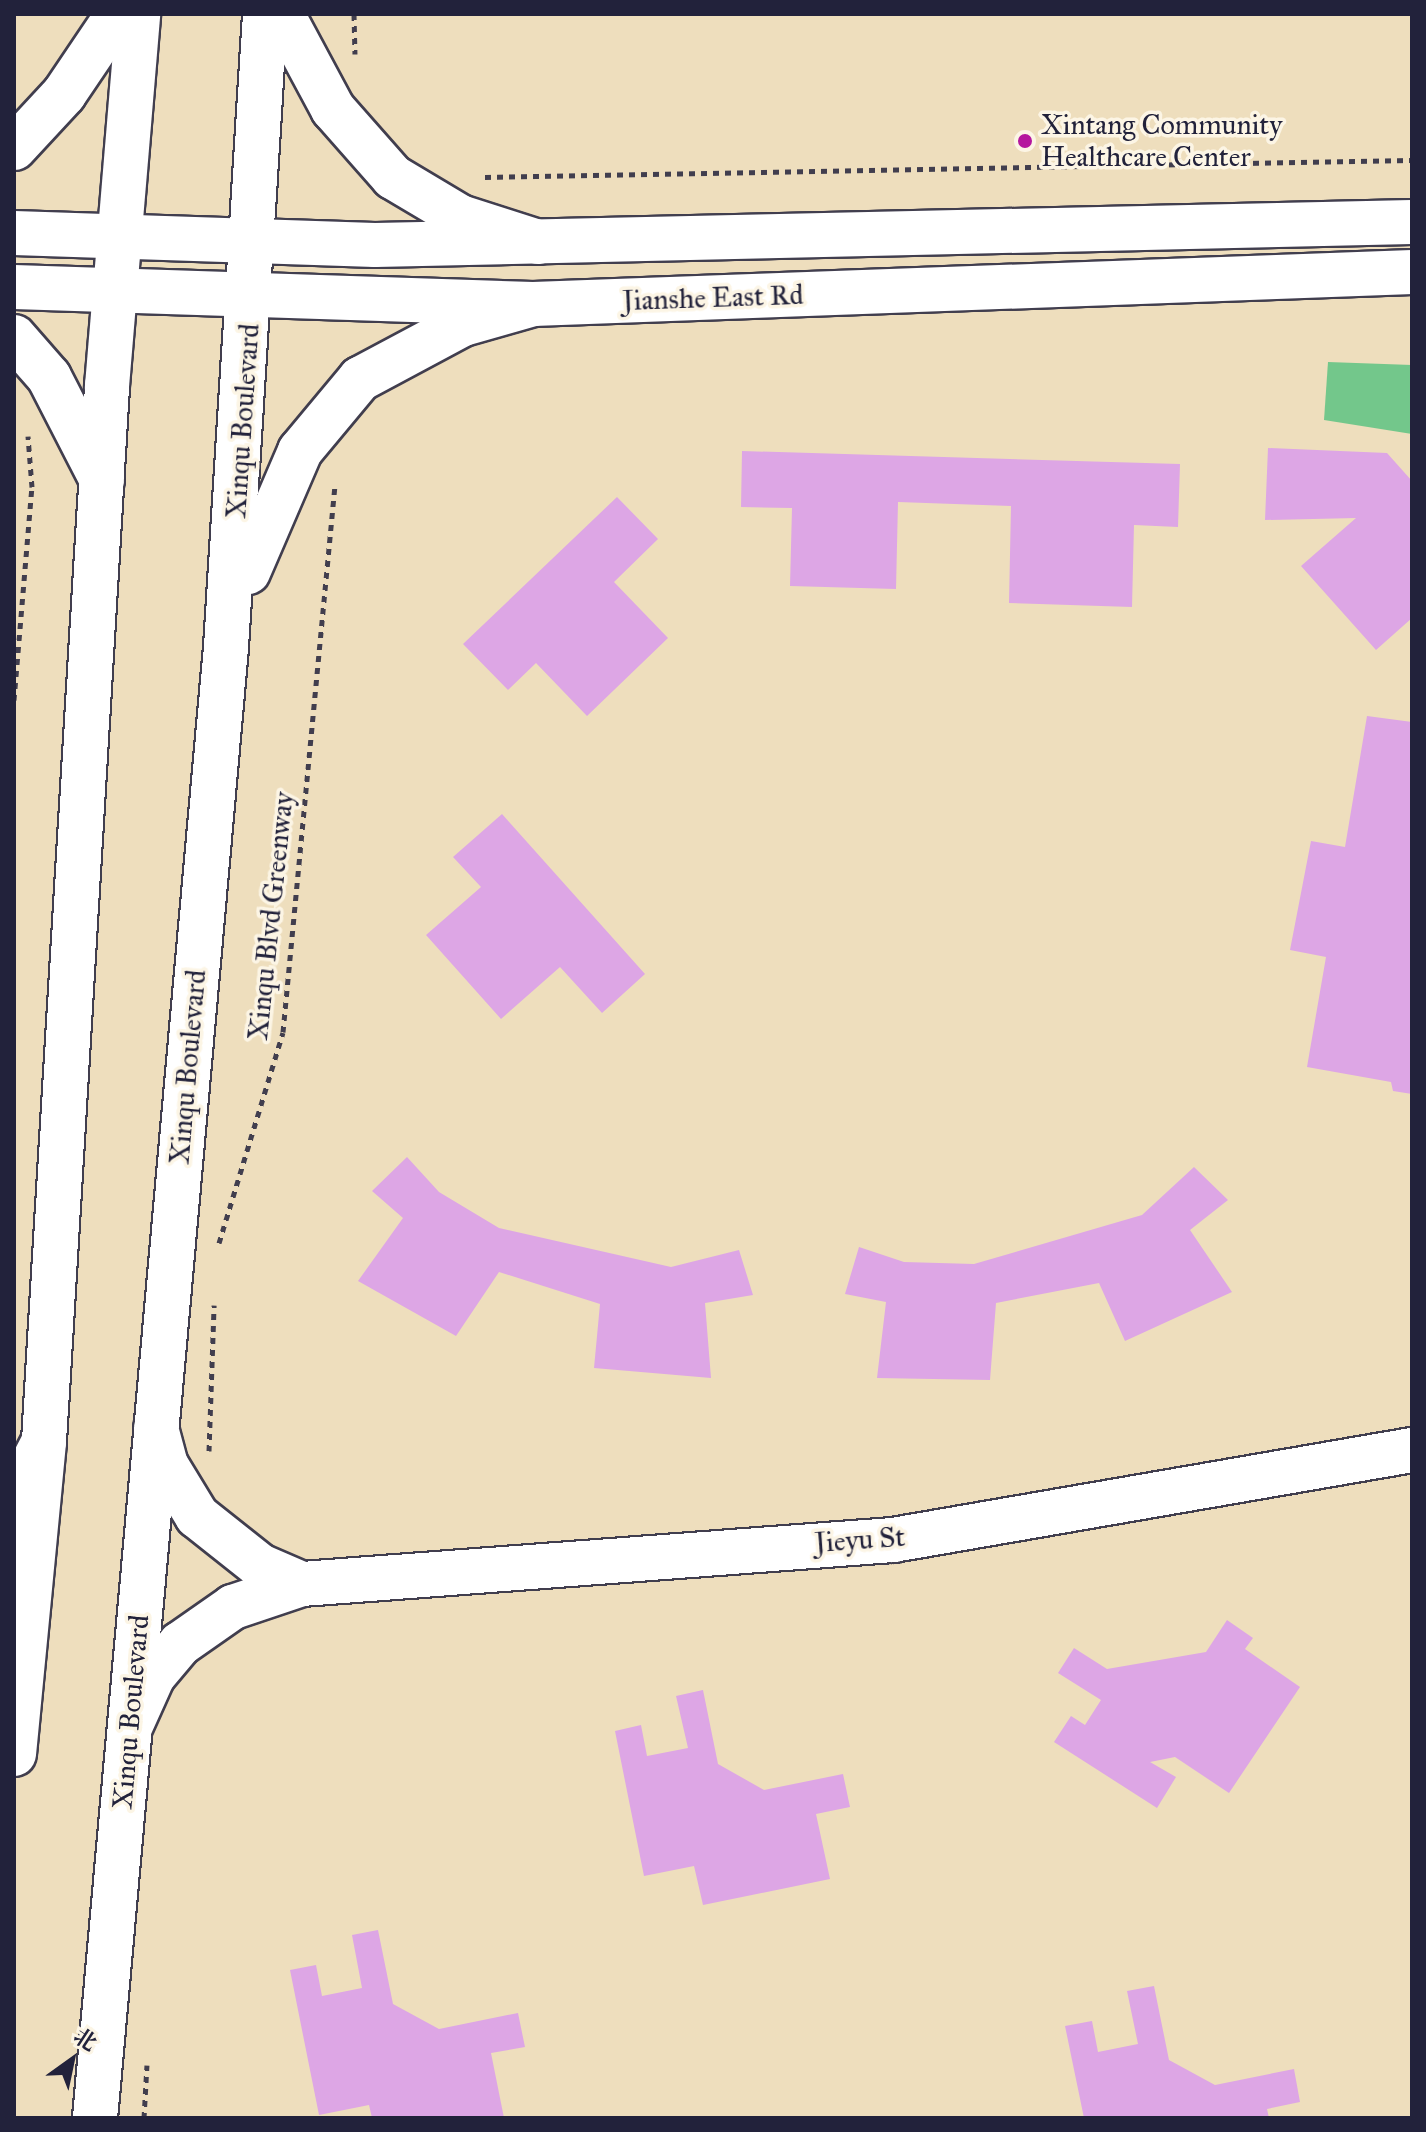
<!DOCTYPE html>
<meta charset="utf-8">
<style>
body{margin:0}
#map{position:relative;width:1426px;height:2132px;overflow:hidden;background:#eedebd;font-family:"IM FELL Great Primer","Noto Serif SC",serif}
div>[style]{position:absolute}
.green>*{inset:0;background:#73c78b}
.building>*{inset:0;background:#dda6e5}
.path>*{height:5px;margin-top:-2.5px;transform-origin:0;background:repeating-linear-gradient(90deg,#413e4e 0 6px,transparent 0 12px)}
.roads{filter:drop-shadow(2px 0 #413e4e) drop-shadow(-2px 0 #413e4e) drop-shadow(0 2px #413e4e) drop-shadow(0 -2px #413e4e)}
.street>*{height:44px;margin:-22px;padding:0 22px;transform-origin:22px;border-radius:22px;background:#fff}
.secondary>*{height:44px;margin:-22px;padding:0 22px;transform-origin:22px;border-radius:22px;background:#fff}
.primary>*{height:44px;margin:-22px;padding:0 22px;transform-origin:22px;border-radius:22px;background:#fff}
.dots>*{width:22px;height:22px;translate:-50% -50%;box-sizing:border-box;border:4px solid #fcf5e5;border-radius:50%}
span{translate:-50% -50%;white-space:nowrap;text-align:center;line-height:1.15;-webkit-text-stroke:7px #fcf5e5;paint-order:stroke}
.poi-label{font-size:28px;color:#22223b}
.left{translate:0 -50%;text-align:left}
.street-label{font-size:28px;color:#22223b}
.frame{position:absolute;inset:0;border:16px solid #22223b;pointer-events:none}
.north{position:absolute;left:32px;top:2020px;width:80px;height:80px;-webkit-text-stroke:6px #fcf5e5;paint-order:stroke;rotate:33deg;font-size:22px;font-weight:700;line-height:32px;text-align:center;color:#22223b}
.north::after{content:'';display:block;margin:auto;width:28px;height:36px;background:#22223b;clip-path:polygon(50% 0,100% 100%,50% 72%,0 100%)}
</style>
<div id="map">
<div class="green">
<div style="clip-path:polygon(1328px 362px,1412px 365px,1412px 434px,1324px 420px)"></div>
</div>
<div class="building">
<div style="clip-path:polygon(1268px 448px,1387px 453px,1412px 481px,1412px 618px,1376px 650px,1301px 566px,1356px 518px,1265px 520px)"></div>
<div style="clip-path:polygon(742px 451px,1180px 464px,1178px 527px,1134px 525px,1132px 607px,1009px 603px,1011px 506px,898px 502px,896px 589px,790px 586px,792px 508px,741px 507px)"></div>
<div style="clip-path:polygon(617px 497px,658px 539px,614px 582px,668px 638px,587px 716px,536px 663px,508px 690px,463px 644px)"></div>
<div style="clip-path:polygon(1367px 716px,1412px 722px,1412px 1094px,1393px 1091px,1391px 1082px,1307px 1067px,1326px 957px,1290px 950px,1311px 841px,1345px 847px)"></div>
<div style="clip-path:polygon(502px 814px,645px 974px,602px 1013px,560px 967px,501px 1019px,426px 935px,481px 887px,453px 857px)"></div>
<div style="clip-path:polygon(407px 1157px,439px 1192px,499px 1228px,671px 1267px,739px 1250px,753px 1295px,705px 1303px,711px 1378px,594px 1368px,600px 1304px,499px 1272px,456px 1336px,358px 1281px,403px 1218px,372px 1191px)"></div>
<div style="clip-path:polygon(1194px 1167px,1228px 1200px,1190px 1230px,1232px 1292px,1125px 1341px,1099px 1283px,996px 1303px,990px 1380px,877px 1378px,886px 1302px,845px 1294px,859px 1247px,904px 1262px,974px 1264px,1142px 1215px)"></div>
<div style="clip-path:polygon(1227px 1620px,1253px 1638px,1245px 1649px,1300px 1687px,1229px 1793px,1175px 1757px,1150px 1762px,1176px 1777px,1157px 1808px,1054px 1742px,1071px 1716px,1085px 1725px,1101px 1700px,1058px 1673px,1074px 1648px,1107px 1669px,1206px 1652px)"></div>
<div style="clip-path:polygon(703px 1690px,718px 1764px,764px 1790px,843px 1774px,850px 1807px,816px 1814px,830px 1879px,703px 1905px,694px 1866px,644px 1876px,615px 1731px,641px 1725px,647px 1756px,688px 1748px,676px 1696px)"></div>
<div style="clip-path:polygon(378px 1930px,393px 2004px,439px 2029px,518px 2013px,525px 2047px,491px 2053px,504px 2118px,372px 2118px,369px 2105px,319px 2115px,290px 1970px,316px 1965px,322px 1996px,362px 1988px,352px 1935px)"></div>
<div style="clip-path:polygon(1154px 1986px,1169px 2060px,1215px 2085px,1294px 2069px,1300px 2102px,1267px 2109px,1269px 2118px,1084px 2118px,1065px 2026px,1092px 2021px,1098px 2052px,1138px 2044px,1127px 1991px)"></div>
</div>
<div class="path">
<div style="left:354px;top:14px;width:40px;rotate:88.6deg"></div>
<div style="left:485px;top:177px;width:927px;rotate:-1.05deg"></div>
<div style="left:14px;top:700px;width:214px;rotate:-85.2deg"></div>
<div style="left:32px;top:487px;width:51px;rotate:-94.5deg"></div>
<div style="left:219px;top:1243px;width:220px;rotate:-73.1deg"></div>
<div style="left:283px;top:1032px;width:549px;rotate:-84.57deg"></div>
<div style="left:209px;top:1451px;width:146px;rotate:-88deg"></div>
<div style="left:144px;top:2118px;width:53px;rotate:-86.8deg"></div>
</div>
<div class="roads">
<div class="street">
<div style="left:156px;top:1428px;width:38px;rotate:75deg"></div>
<div style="left:166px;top:1465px;width:60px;rotate:58.7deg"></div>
<div style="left:197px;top:1516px;width:80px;rotate:38.4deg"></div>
<div style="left:260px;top:1566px;width:46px;rotate:23.2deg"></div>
<div style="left:14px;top:1499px;width:65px;rotate:-62.7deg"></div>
<div style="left:131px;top:1725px;width:54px;rotate:-65.8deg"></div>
<div style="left:153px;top:1676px;width:42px;rotate:-49.8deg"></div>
<div style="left:180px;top:1644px;width:65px;rotate:-34.9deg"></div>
<div style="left:233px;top:1607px;width:73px;rotate:-18.4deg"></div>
<div style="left:302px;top:1584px;width:593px;rotate:-4.26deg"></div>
<div style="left:893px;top:1540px;width:527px;rotate:-9.84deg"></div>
</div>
<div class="secondary">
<div style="left:14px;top:233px;width:361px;rotate:1.9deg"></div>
<div style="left:375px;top:245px;width:1037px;rotate:-1.27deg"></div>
<div style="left:14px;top:287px;width:519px;rotate:1.88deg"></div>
<div style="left:533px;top:304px;width:880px;rotate:-2.08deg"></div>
</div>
<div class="primary">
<div style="left:282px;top:14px;width:108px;rotate:61.8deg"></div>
<div style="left:333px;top:109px;width:91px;rotate:48.6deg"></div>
<div style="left:393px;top:177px;width:78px;rotate:30.8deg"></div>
<div style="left:460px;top:217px;width:82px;rotate:17.8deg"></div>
<div style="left:14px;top:148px;width:74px;rotate:-47.2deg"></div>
<div style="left:64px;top:94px;width:97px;rotate:-56deg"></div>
<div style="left:14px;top:337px;width:53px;rotate:48.8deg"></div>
<div style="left:49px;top:377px;width:116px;rotate:62.8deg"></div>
<div style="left:248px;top:572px;width:132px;rotate:-66.7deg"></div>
<div style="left:300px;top:451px;width:94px;rotate:-50.2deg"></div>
<div style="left:360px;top:379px;width:117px;rotate:-28.1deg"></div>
<div style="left:463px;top:324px;width:73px;rotate:-15.9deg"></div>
<div style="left:14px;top:1754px;width:314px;rotate:-84.5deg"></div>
<div style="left:44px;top:1441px;width:1057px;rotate:-86.58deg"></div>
<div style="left:107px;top:386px;width:373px;rotate:-85.2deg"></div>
<div style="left:95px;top:2118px;width:1477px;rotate:-84.91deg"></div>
<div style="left:226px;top:647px;width:634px;rotate:-86.47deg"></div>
</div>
</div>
<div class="dots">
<div style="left:1025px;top:141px;background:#b5179e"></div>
</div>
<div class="poi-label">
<span class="left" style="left:1041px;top:141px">Xintang Community<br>Healthcare Center</span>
</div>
<div class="street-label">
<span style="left:713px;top:298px;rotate:-2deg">Jianshe East Rd</span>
<span style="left:243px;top:421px;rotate:-86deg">Xinqu Boulevard</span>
<span style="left:271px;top:916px;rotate:-84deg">Xinqu Blvd Greenway</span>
<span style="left:188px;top:1067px;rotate:-85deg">Xinqu Boulevard</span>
<span style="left:860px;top:1540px;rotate:-4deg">Jieyu St</span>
<span style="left:131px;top:1712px;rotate:-85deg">Xinqu Boulevard</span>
</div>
<div class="frame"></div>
<div class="north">北</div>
</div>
